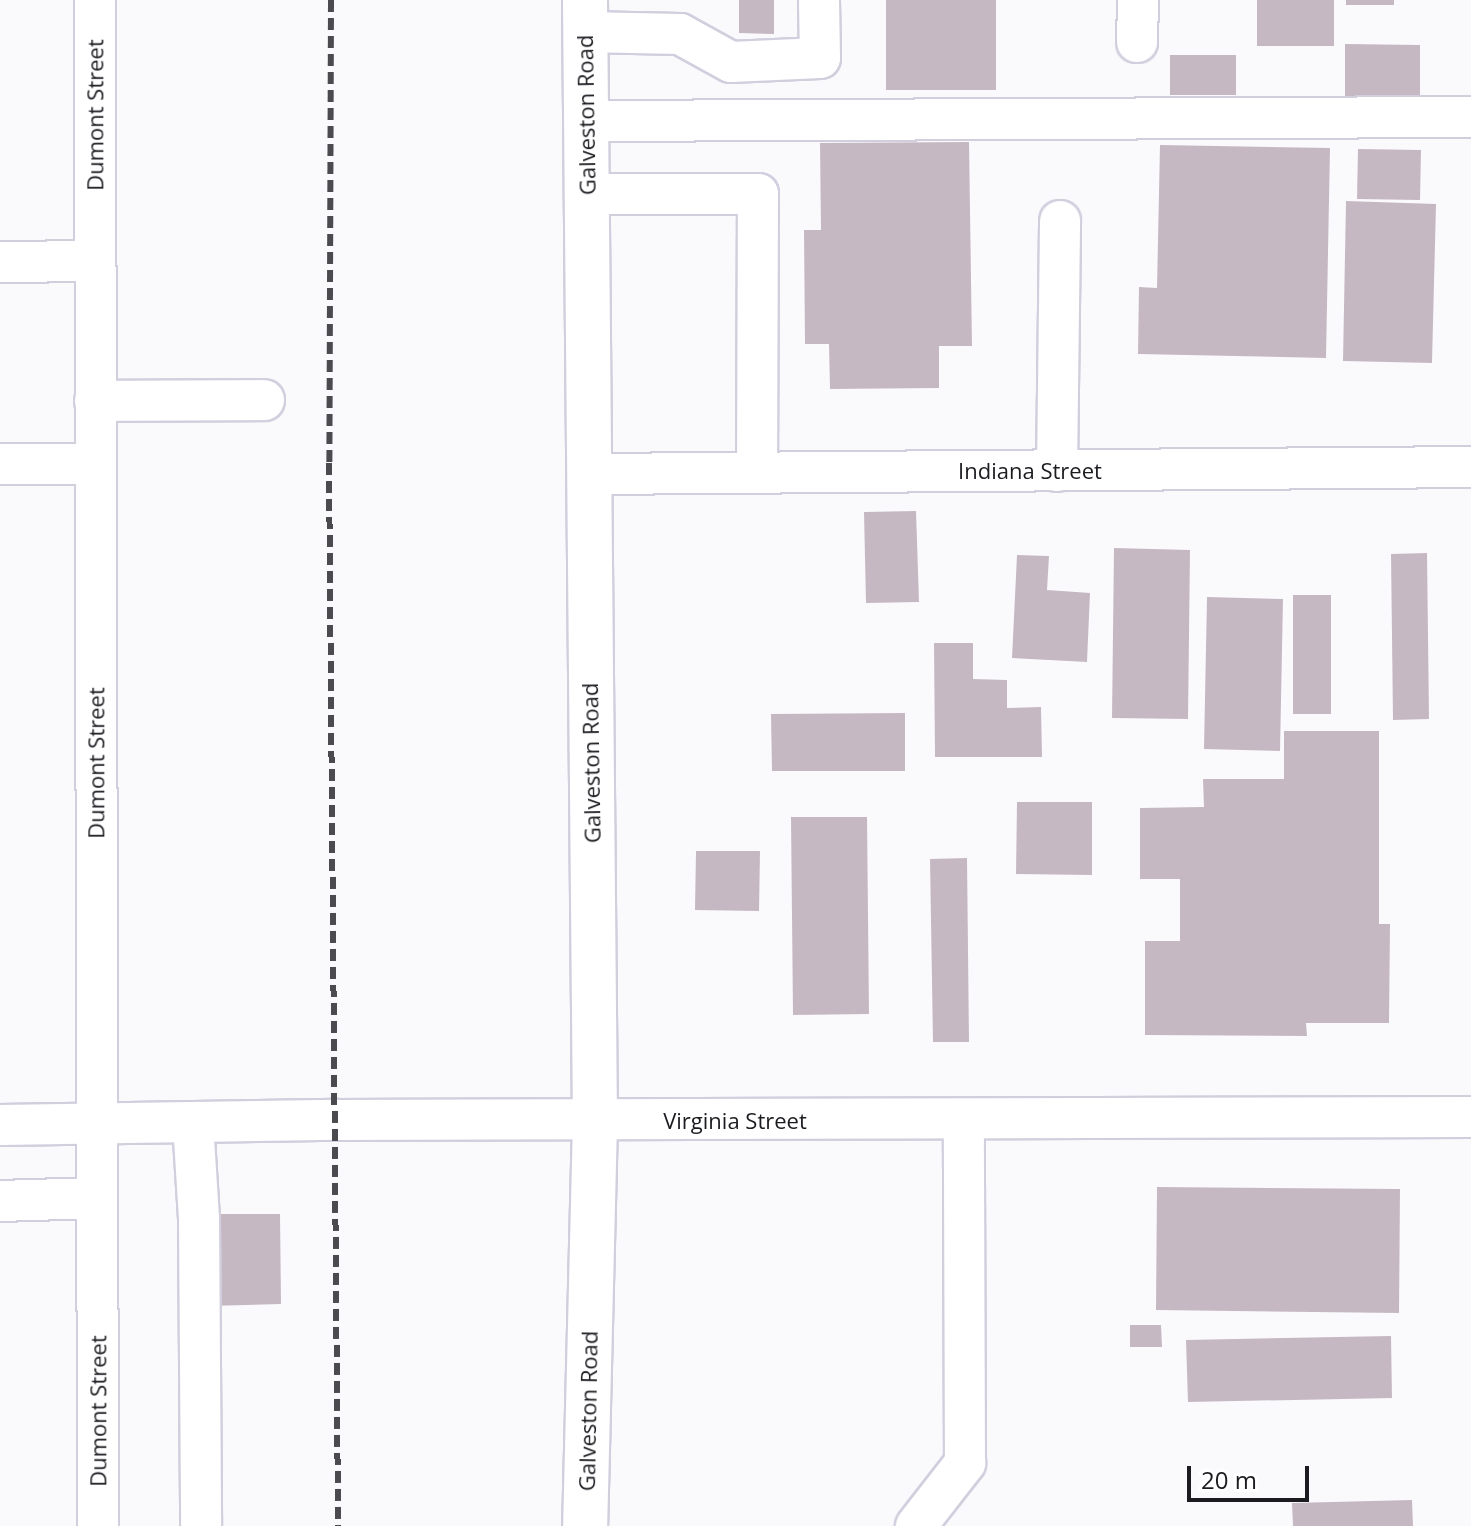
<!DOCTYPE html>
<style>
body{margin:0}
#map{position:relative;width:1471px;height:1526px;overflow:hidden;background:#fafafd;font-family:"Open Sans",sans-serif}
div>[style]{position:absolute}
.building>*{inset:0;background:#c6b8c2}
.roads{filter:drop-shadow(2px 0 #d1cfde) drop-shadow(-2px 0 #d1cfde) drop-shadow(0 2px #d1cfde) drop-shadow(0 -2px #d1cfde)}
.minor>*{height:40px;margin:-20px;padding:0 20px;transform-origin:20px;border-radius:20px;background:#fff}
.major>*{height:44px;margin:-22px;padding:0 22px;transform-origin:22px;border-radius:22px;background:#fff}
.rail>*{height:6px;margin-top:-3px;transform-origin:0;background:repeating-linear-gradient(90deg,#4b4a4f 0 12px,transparent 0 18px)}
span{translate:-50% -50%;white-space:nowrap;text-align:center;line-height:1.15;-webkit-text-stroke:7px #fff;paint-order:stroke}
.street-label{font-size:22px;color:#1c1b20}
.scale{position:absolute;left:1187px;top:1466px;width:122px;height:36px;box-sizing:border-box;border:4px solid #1c1b20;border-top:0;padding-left:10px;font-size:24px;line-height:28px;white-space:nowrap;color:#1c1b20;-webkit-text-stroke:6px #fff;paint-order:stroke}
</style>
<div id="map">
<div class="building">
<div style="clip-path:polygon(739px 0,774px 0,774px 34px,739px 33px)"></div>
<div style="clip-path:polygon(886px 0,996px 0,996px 90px,886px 90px)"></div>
<div style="clip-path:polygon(1257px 0,1334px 0,1334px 46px,1257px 46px)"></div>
<div style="clip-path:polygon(1346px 0,1394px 0,1394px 5px,1346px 5px)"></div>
<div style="clip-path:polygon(1345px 44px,1420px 45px,1420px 98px,1345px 97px)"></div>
<div style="clip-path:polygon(1170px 55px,1236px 55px,1236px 95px,1170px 95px)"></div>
<div style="clip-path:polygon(969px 142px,972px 346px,939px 346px,939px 388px,830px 389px,829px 344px,805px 344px,804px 230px,821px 230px,820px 143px)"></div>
<div style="clip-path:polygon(1160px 145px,1330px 148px,1326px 358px,1138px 354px,1139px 287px,1157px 288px)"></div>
<div style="clip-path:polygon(1358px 149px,1421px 150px,1420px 200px,1357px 199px)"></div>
<div style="clip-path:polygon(1346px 201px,1436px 204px,1432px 363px,1343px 361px)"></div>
<div style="clip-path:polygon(916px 511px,919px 602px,866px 603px,864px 512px)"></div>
<div style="clip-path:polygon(1114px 548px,1190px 550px,1188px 719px,1112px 718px)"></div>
<div style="clip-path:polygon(1427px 553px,1429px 719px,1393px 720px,1391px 554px)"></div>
<div style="clip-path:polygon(1017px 555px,1049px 556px,1047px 590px,1090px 593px,1087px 662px,1012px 658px)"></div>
<div style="clip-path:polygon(1293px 595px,1331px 595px,1331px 714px,1293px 714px)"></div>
<div style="clip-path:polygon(1207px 597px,1283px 599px,1280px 751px,1204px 749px)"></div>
<div style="clip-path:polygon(934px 643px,973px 643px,973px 679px,1007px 680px,1007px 708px,1041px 707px,1042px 757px,935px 757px)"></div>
<div style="clip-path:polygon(905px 713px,905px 771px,772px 771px,771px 714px)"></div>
<div style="clip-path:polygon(1284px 731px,1379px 731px,1379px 924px,1390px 924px,1389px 1023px,1306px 1023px,1307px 1036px,1145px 1035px,1145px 941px,1180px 941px,1180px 879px,1140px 879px,1140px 808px,1204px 807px,1203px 779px,1284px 779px)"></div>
<div style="clip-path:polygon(1017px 802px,1092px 802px,1092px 875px,1016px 874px)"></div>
<div style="clip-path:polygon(791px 817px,867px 817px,869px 1014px,793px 1015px)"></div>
<div style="clip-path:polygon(696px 851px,760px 851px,759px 911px,695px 910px)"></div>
<div style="clip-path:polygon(967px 858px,969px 1042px,933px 1042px,930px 859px)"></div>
<div style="clip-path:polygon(1157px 1187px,1400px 1189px,1399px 1313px,1156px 1310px)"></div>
<div style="clip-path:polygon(206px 1214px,280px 1214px,281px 1304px,207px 1306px)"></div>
<div style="clip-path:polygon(1130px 1325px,1161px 1325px,1162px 1347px,1130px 1347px)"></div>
<div style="clip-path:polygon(1391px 1336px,1392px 1398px,1188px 1402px,1186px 1340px)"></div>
<div style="clip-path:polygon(1412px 1500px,1413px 1526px,1293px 1526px,1292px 1503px)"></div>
</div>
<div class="roads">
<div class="minor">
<div style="left:95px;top:0;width:1526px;rotate:89.89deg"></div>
<div style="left:585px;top:32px;width:95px;rotate:1.2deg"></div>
<div style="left:680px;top:34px;width:58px;rotate:28.8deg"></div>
<div style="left:731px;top:62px;width:89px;rotate:-2.6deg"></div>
<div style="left:820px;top:58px;width:58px;rotate:-91deg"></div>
<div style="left:1137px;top:42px;width:42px;rotate:-88.6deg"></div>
<div style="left:586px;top:121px;width:885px;rotate:-0.26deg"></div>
<div style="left:587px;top:194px;width:171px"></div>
<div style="left:758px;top:194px;width:279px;rotate:90.2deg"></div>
<div style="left:0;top:262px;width:95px;rotate:-0.6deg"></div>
<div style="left:95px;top:401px;width:169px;rotate:-0.3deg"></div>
<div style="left:0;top:464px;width:96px"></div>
<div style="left:1057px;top:471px;width:250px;rotate:-89.3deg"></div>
<div style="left:589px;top:474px;width:882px;rotate:-0.45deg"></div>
<div style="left:193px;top:1123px;width:96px;rotate:86.4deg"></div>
<div style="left:199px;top:1219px;width:307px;rotate:89.6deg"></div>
<div style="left:0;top:1125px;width:337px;rotate:-0.9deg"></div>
<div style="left:337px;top:1120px;width:1134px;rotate:-0.15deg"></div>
<div style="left:0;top:1201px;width:97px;rotate:-1.8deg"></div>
<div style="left:916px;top:1526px;width:80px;rotate:-52.1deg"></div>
<div style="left:965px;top:1463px;width:343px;rotate:-90.2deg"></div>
</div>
<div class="major">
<div style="left:585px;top:0;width:1122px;rotate:89.49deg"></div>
<div style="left:595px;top:1122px;width:404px;rotate:91.4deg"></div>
</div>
</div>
<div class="rail">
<div style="left:331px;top:0;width:463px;rotate:90.2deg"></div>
<div style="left:329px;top:463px;width:1063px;rotate:89.51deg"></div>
</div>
<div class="street-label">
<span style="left:95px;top:115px;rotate:-90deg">Dumont Street</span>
<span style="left:586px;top:115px;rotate:-91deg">Galveston Road</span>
<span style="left:1030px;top:471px">Indiana Street</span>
<span style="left:96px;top:763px;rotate:-90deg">Dumont Street</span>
<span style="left:591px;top:763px;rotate:-91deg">Galveston Road</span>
<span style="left:735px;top:1121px">Virginia Street</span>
<span style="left:98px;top:1411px;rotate:-90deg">Dumont Street</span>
<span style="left:588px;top:1411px;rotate:-89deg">Galveston Road</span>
</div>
<div class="scale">20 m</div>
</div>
